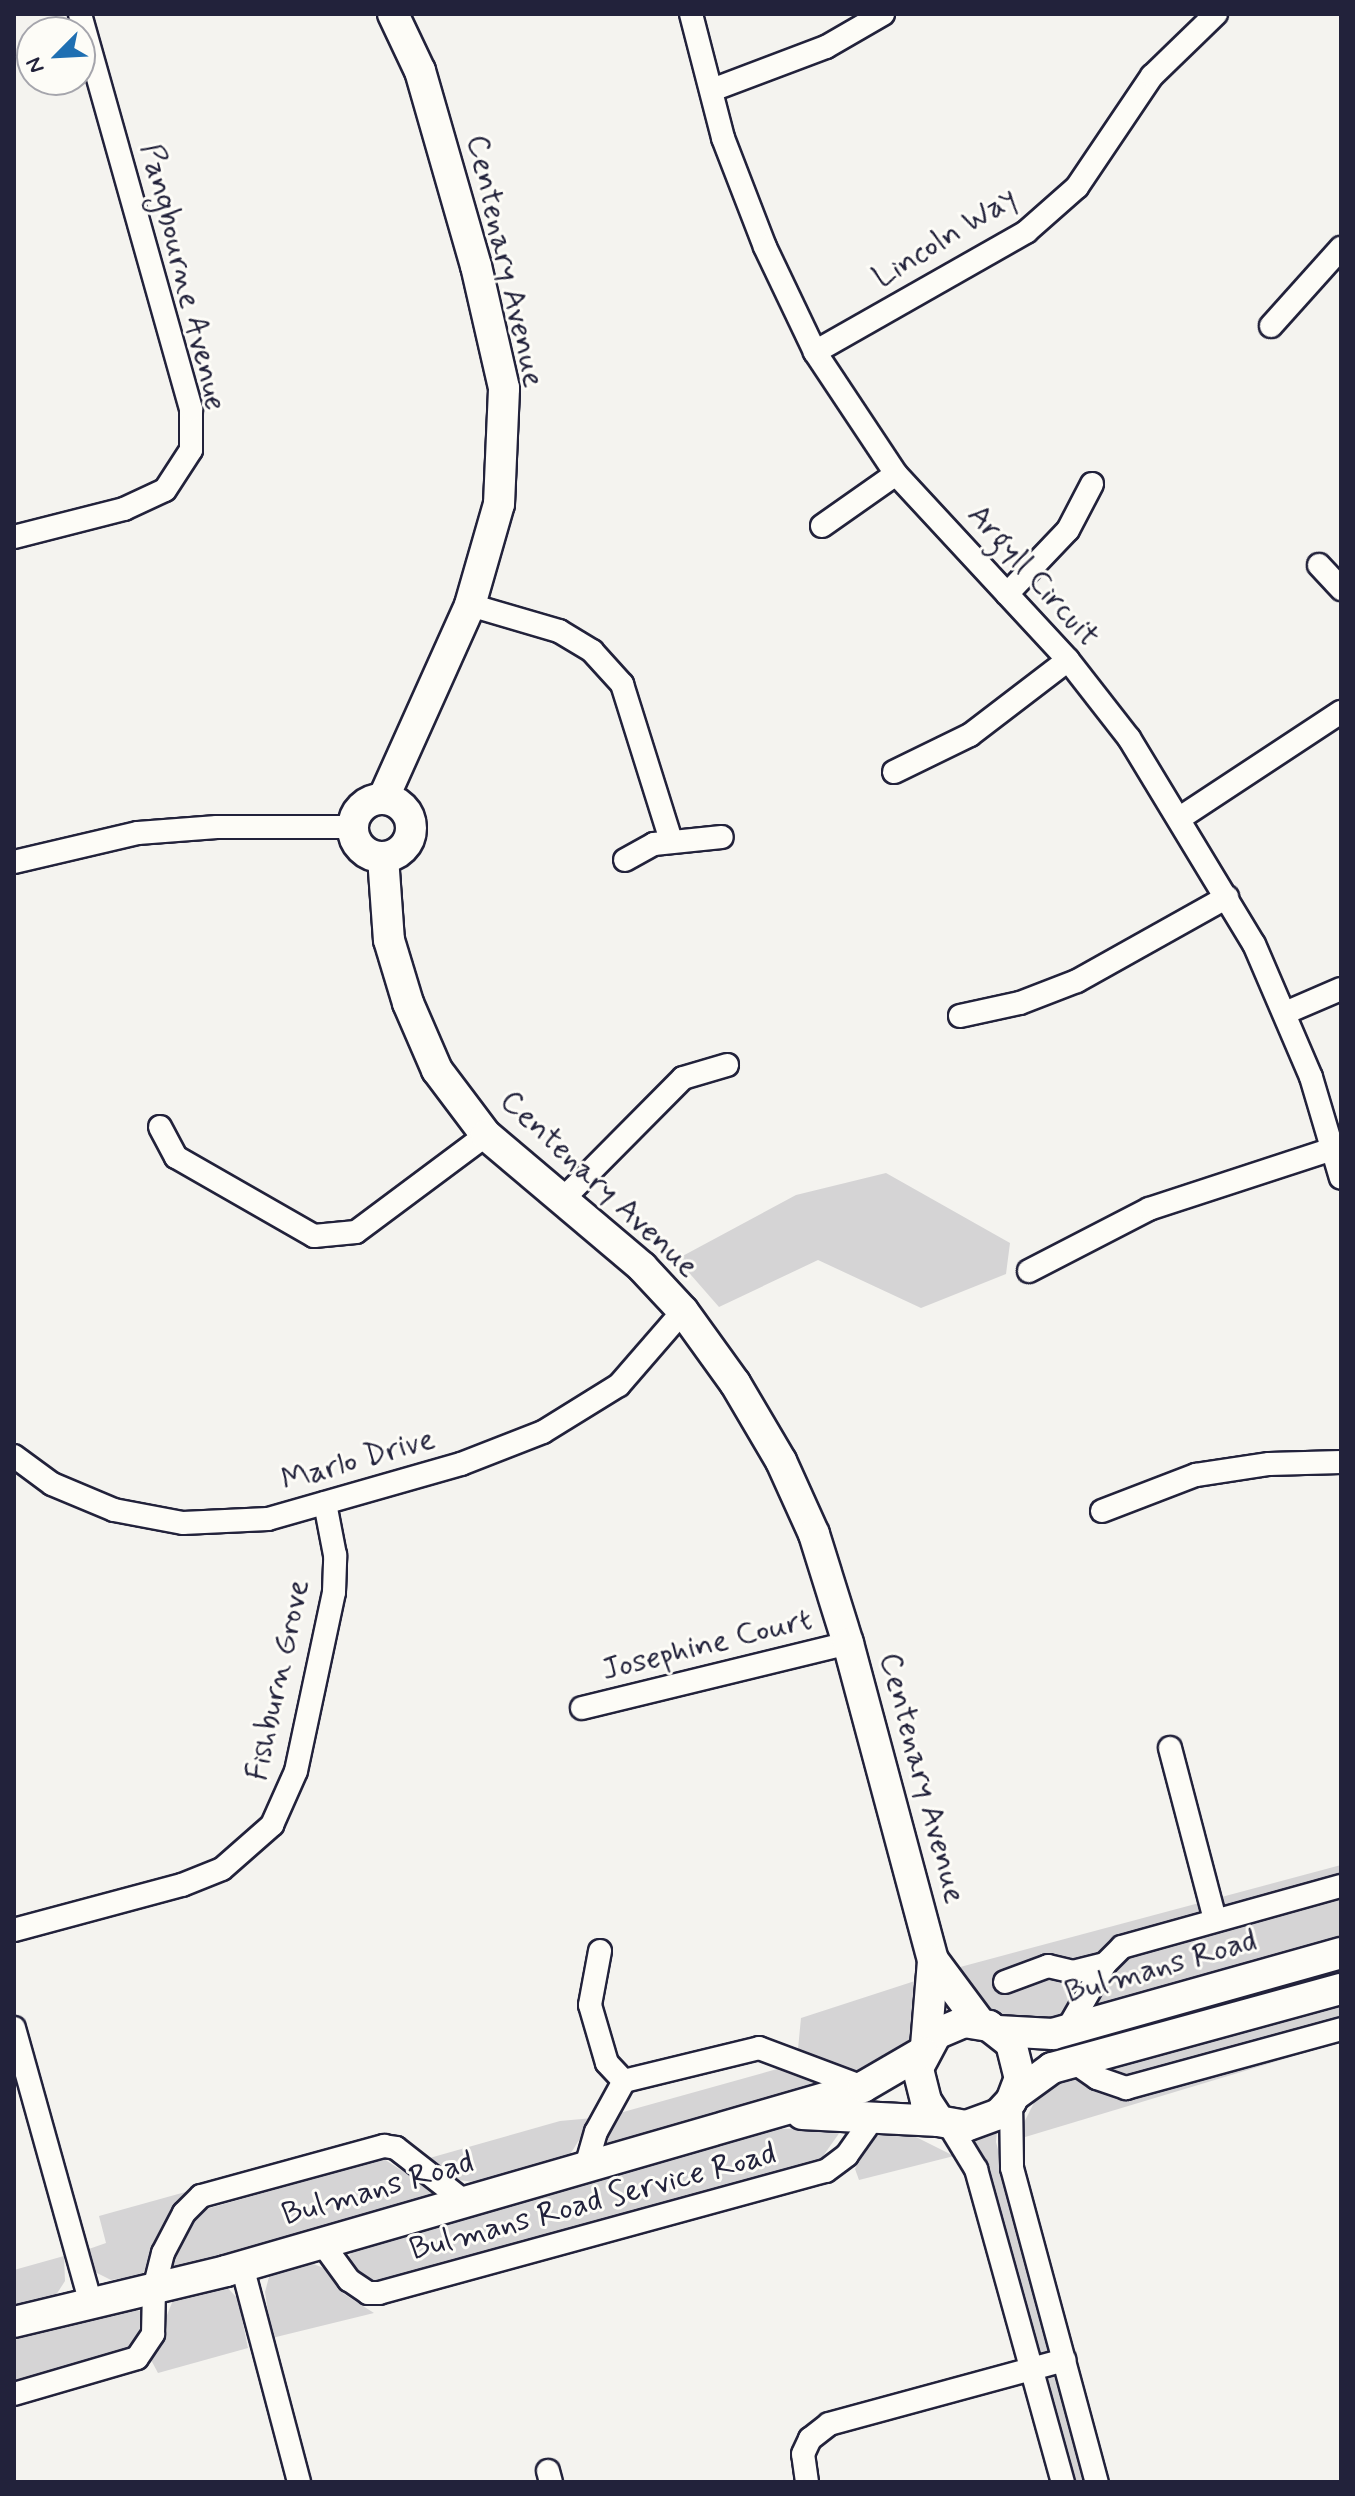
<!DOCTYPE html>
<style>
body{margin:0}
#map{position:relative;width:1355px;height:2496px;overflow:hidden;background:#f4f3ef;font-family:Mynerve,sans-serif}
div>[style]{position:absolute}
.green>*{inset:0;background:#d5d4d5}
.roads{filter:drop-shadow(2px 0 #22223b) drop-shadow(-2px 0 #22223b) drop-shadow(0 2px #22223b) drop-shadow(0 -2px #22223b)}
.street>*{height:22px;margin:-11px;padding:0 11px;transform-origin:11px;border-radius:11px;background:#fdfcf7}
.secondary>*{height:30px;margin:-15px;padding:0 15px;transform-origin:15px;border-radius:15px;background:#fdfcf7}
.secondary>.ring{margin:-15px;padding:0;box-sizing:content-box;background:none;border:30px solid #fdfcf7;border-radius:50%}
span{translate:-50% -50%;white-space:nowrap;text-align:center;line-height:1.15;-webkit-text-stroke:6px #fdfcf7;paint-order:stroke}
.street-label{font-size:32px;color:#22223b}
.frame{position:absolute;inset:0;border:16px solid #22223b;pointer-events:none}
.north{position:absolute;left:16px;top:16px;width:80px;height:80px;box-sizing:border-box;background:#fdfcf7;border:2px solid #a5a5ac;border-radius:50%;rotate:246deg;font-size:22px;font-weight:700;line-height:32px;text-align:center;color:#22223b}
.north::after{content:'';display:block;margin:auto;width:28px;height:36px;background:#1f6fb2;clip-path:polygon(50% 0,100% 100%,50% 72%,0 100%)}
</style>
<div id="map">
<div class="green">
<div style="clip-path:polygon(886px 1173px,1010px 1243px,1006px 1274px,921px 1308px,818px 1260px,719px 1307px,677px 1259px,796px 1195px)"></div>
<div style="clip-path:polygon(1341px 1865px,1341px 1952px,1063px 2026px,1006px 2028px,949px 1970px)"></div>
<div style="clip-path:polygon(918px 1980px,918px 2023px,908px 2047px,883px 2073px,603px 2146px,616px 2114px,777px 2069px,798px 2049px,801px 2018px)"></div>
<div style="clip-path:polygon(1341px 2007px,1341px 2042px,1015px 2140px,1037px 2097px,1065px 2081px)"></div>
<div style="clip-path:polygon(593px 2118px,569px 2156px,482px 2183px,458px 2180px,426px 2159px,560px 2121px)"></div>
<div style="clip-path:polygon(998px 2122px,996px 2142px,1089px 2482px,1069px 2482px,964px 2131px)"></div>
<div style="clip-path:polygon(826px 2128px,840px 2132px,816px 2166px,378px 2286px,353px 2274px,348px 2259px,354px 2247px,776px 2129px)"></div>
<div style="clip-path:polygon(902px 2130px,954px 2156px,859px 2180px,855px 2169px,867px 2144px,875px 2136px)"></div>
<div style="clip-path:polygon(384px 2159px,439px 2195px,169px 2269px,199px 2211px)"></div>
<div style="clip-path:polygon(189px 2191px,142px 2275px,111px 2280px,93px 2271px,86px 2250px,106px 2243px,99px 2216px)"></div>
<div style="clip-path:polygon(64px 2256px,65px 2281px,56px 2295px,14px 2310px,14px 2270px)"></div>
<div style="clip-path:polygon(305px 2261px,324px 2268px,344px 2294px,374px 2313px,272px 2338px,265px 2292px,270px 2273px)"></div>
<div style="clip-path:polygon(213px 2284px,226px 2286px,238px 2299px,248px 2348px,158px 2373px,150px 2358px,173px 2300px)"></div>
<div style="clip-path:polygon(131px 2306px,147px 2315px,143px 2336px,132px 2353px,14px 2385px,14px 2340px)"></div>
</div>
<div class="roads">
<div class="street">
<div style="left:691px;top:14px;width:128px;rotate:75.5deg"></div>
<div style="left:723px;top:138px;width:117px;rotate:68.9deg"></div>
<div style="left:765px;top:247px;width:116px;rotate:64.5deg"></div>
<div style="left:815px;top:352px;width:146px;rotate:56.4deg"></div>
<div style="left:896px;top:474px;width:253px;rotate:47.2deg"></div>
<div style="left:1068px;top:660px;width:99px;rotate:52deg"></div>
<div style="left:1129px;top:738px;width:241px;rotate:58.8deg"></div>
<div style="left:1254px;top:944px;width:145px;rotate:66.8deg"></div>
<div style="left:1311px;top:1077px;width:105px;rotate:73.5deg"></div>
<div style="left:712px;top:90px;width:122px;rotate:-20.7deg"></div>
<div style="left:826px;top:47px;width:66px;rotate:-30.1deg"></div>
<div style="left:1271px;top:326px;width:105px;rotate:-48.1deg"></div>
<div style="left:815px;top:352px;width:243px;rotate:-29.6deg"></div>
<div style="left:1026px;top:232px;width:68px;rotate:-41.4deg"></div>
<div style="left:1077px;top:187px;width:134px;rotate:-56deg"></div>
<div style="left:1152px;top:76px;width:89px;rotate:-44.1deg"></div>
<div style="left:822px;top:526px;width:90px;rotate:-35.1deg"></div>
<div style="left:14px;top:537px;width:114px;rotate:-14.3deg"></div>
<div style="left:124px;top:509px;width:45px;rotate:-24.9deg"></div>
<div style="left:165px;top:490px;width:48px;rotate:-57deg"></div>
<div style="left:191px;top:450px;width:41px;rotate:-90deg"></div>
<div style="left:191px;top:409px;width:410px;rotate:-105.7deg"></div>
<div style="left:1319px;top:565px;width:33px;rotate:47deg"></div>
<div style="left:1007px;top:594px;width:88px;rotate:-46.4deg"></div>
<div style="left:1068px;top:530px;width:52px;rotate:-62.4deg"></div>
<div style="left:470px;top:605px;width:93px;rotate:16.3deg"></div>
<div style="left:559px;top:631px;width:39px;rotate:31deg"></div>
<div style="left:592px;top:651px;width:45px;rotate:47.7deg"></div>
<div style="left:622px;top:684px;width:164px;rotate:72.6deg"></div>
<div style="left:894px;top:772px;width:85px;rotate:-26deg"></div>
<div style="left:970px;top:735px;width:123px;rotate:-37.4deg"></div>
<div style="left:1180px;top:818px;width:193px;rotate:-33.4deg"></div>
<div style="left:625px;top:860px;width:33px;rotate:-29deg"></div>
<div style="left:654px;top:844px;width:68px;rotate:-5.9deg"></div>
<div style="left:14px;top:862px;width:127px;rotate:-13.2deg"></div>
<div style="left:138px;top:833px;width:79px;rotate:-4.3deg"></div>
<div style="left:217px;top:827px;width:137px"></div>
<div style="left:1285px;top:1013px;width:61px;rotate:-23.2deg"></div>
<div style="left:960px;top:1016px;width:61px;rotate:-12.2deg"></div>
<div style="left:1020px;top:1003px;width:61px;rotate:-21.1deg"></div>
<div style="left:1077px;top:981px;width:172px;rotate:-29.2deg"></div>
<div style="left:160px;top:1127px;width:34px;rotate:62deg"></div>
<div style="left:176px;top:1157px;width:159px;rotate:29.8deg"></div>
<div style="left:314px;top:1236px;width:42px;rotate:-5.4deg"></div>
<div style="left:356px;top:1232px;width:162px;rotate:-36.7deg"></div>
<div style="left:563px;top:1199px;width:170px;rotate:-45.2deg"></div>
<div style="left:683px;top:1078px;width:46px;rotate:-16.5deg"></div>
<div style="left:1029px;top:1271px;width:135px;rotate:-27.3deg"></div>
<div style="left:1149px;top:1209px;width:194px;rotate:-18.1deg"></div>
<div style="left:14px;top:1456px;width:47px;rotate:36.4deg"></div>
<div style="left:52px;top:1484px;width:67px;rotate:22.8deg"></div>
<div style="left:114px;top:1510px;width:70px;rotate:10.7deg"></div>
<div style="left:183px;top:1523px;width:85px;rotate:-2.7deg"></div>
<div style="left:268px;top:1519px;width:201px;rotate:-15.9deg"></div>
<div style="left:461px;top:1464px;width:88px;rotate:-21.3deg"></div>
<div style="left:543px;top:1432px;width:89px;rotate:-31.7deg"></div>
<div style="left:619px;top:1385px;width:98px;rotate:-49.1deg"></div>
<div style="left:1102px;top:1511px;width:101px;rotate:-21deg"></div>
<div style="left:1196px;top:1475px;width:74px;rotate:-8.6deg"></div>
<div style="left:1269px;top:1464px;width:72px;rotate:-1.6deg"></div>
<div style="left:582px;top:1708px;width:274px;rotate:-13.7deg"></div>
<div style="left:1170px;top:1748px;width:178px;rotate:75.3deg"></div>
<div style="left:14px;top:1930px;width:174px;rotate:-15deg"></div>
<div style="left:182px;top:1885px;width:43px;rotate:-21.8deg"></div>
<div style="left:222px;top:1869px;width:67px;rotate:-41.3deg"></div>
<div style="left:272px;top:1825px;width:59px;rotate:-66deg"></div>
<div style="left:296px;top:1771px;width:183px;rotate:-78deg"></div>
<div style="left:334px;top:1592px;width:37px;rotate:-88deg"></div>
<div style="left:335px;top:1555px;width:53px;rotate:-100.9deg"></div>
<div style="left:600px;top:1951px;width:55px;rotate:100.5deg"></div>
<div style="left:590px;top:2005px;width:60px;rotate:73.7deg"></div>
<div style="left:607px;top:2063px;width:25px;rotate:47deg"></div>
<div style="left:1005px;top:1982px;width:46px;rotate:-20.4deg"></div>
<div style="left:1048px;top:1966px;width:26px;rotate:13deg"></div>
<div style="left:1073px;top:1972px;width:33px;rotate:-14deg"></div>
<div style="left:14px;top:2028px;width:283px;rotate:74.4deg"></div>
<div style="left:1067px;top:2030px;width:76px;rotate:-60.1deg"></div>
<div style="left:1105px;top:1964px;width:24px;rotate:-45deg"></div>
<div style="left:1122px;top:1947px;width:227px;rotate:-15.6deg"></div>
<div style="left:1074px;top:2062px;width:28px;rotate:35deg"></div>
<div style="left:1097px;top:2078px;width:31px;rotate:19deg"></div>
<div style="left:1126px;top:2088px;width:223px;rotate:-15.3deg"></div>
<div style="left:1011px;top:2101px;width:67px;rotate:89.1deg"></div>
<div style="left:1012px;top:2168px;width:325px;rotate:74.9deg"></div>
<div style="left:949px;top:2125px;width:52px;rotate:58.5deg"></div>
<div style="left:976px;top:2169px;width:325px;rotate:74.5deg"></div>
<div style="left:587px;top:2163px;width:32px;rotate:-74deg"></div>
<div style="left:596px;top:2132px;width:58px;rotate:-61.2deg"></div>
<div style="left:624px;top:2081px;width:139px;rotate:-13.7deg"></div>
<div style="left:759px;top:2048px;width:111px;rotate:20.6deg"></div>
<div style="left:322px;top:2243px;width:46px;rotate:53.9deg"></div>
<div style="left:349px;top:2280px;width:23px;rotate:34deg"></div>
<div style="left:368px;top:2293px;width:11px"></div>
<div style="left:379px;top:2293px;width:463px;rotate:-15.3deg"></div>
<div style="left:826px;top:2171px;width:26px;rotate:-37deg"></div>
<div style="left:847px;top:2155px;width:42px;rotate:-54.8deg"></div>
<div style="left:871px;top:2121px;width:10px;rotate:-17deg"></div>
<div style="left:242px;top:2266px;width:223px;rotate:75.2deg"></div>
<div style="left:14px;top:2394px;width:128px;rotate:-16.3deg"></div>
<div style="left:137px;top:2358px;width:29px;rotate:-56deg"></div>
<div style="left:153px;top:2334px;width:45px;rotate:-88.7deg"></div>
<div style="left:154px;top:2289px;width:37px;rotate:-76deg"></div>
<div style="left:163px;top:2253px;width:45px;rotate:-62.3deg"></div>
<div style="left:184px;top:2213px;width:24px;rotate:-45deg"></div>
<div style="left:201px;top:2196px;width:190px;rotate:-15.3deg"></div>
<div style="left:384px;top:2146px;width:12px;rotate:9deg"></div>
<div style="left:396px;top:2148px;width:88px;rotate:38deg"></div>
<div style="left:548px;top:2471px;width:11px;rotate:75deg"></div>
<div style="left:807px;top:2482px;width:28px;rotate:-98deg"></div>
<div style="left:803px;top:2454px;width:17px;rotate:-65deg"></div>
<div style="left:810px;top:2439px;width:24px;rotate:-38deg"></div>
<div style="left:829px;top:2424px;width:244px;rotate:-15.2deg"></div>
</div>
<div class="secondary">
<div style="left:383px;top:799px;width:213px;rotate:-65.8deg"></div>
<div style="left:470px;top:605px;width:105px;rotate:-74deg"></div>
<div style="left:499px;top:504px;width:116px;rotate:-87.5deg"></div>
<div style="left:504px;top:388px;width:125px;rotate:-102.9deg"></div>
<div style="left:476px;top:266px;width:203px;rotate:-106deg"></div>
<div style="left:420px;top:71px;width:63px;rotate:-115.3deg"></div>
<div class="ring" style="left:353px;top:799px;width:28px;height:28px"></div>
<div style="left:383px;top:857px;width:83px;rotate:85.9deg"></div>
<div style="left:389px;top:940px;width:66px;rotate:73.2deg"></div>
<div style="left:408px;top:1003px;width:73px;rotate:66.6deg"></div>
<div style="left:437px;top:1070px;width:81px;rotate:53deg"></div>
<div style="left:486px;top:1135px;width:204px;rotate:40.2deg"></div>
<div style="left:642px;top:1267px;width:60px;rotate:47deg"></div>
<div style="left:683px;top:1311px;width:89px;rotate:54.2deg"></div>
<div style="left:735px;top:1383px;width:91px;rotate:59.5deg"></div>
<div style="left:781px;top:1461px;width:80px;rotate:65.7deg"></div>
<div style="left:814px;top:1534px;width:114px;rotate:72.7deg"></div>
<div style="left:848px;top:1643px;width:328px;rotate:75deg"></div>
<div style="left:933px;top:1960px;width:79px;rotate:53.3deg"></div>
<div style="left:964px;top:2022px;width:25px;rotate:9deg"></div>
<div style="left:989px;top:2026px;width:28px;rotate:38deg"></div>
<div style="left:1011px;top:2043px;width:36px;rotate:76deg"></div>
<div style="left:1020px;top:2078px;width:25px;rotate:111deg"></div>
<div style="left:1011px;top:2101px;width:18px;rotate:133deg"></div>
<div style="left:999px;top:2114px;width:35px;rotate:160deg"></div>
<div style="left:966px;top:2126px;width:27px;rotate:-170deg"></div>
<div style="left:939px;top:2121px;width:24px;rotate:-123deg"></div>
<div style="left:926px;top:2101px;width:34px;rotate:-104deg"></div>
<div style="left:918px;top:2068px;width:38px;rotate:-62deg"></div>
<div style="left:936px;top:2034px;width:30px;rotate:-23deg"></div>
<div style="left:998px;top:2031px;width:55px;rotate:3.1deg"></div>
<div style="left:1053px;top:2034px;width:299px;rotate:-15.7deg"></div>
<div style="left:926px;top:2046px;width:86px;rotate:-85.3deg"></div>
<div style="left:1015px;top:2095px;width:46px;rotate:-36.1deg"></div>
<div style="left:1052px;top:2068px;width:300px;rotate:-15.3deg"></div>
<div style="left:802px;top:2114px;width:137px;rotate:2.9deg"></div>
<div style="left:14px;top:2322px;width:218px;rotate:-13.5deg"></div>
<div style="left:226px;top:2271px;width:663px;rotate:-16.11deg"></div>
<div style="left:863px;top:2087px;width:69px;rotate:-30.3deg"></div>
</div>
</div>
<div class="street-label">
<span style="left:945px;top:238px;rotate:-32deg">Lincoln Way</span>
<span style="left:505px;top:261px;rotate:77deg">Centenary Avenue</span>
<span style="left:183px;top:277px;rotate:76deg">Pangbourne Avenue</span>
<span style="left:1033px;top:576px;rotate:48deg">Argyll Circuit</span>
<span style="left:599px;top:1184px;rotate:43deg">Centenary Avenue</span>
<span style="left:358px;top:1460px;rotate:-16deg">Marlo Drive</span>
<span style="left:707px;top:1645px;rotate:-14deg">Josephine Court</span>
<span style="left:278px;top:1680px;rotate:-78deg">Fishburn Grove</span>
<span style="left:922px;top:1778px;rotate:75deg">Centenary Avenue</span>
<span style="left:1161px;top:1967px;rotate:-16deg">Bulmans Road</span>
<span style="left:378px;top:2189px;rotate:-16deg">Bulmans Road</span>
<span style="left:593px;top:2202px;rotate:-15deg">Bulmans Road Service Road</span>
</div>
<div class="frame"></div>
<div class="north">N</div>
</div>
